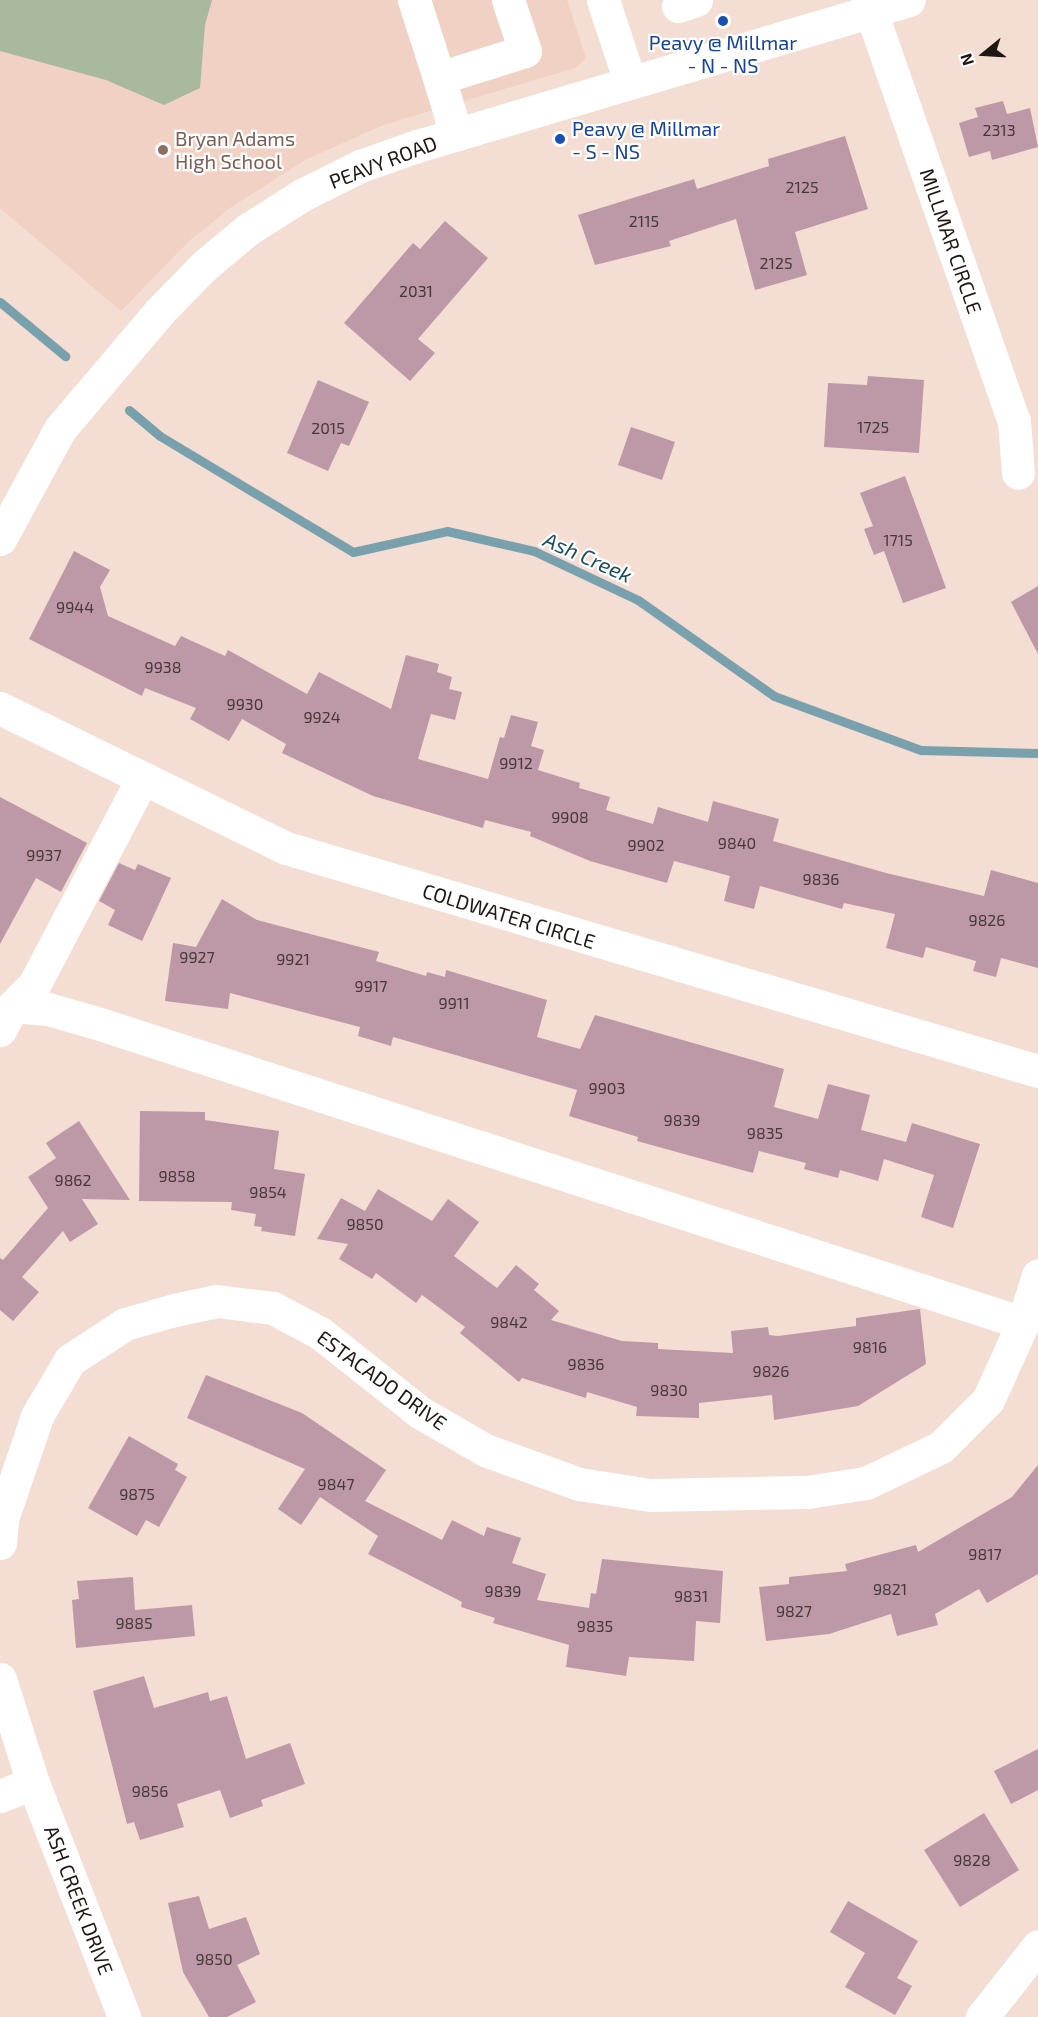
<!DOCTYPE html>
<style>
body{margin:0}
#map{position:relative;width:1038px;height:2017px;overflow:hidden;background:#f4ddd2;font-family:"Exo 2",sans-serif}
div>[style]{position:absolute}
.built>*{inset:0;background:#f0d1c3}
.green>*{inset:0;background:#a8b99e}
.stream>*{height:9px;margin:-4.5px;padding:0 4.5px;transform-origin:4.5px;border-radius:4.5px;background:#78a1ad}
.building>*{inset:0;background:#bd99a8}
.minor>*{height:33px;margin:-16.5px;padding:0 16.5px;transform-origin:16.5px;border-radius:16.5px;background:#fff}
.dots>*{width:16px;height:16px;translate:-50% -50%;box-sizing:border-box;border:3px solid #fff;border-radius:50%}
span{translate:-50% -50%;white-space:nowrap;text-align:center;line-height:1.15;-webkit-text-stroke:4.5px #fff;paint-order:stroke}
.number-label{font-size:16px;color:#463738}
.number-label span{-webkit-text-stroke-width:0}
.transit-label{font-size:20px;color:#164399}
.left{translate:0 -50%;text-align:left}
.education-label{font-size:20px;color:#785e54}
.street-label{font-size:20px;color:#1e1613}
.water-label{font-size:21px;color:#154f5d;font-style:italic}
.north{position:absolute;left:954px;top:24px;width:60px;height:60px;-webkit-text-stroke:4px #fff;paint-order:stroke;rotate:252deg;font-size:16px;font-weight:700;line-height:24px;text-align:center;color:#1e1613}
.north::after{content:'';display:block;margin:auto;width:21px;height:27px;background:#1e1613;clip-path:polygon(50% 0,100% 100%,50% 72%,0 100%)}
</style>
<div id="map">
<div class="built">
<div style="clip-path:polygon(0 0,567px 0,586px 58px,575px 68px,383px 125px,305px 160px,230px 208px,189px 241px,121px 311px,0 208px)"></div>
</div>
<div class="green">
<div style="clip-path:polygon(0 0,212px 0,205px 25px,200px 88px,164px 105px,106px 80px,0 51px)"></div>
</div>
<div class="stream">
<div style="left:0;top:302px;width:85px;rotate:39.7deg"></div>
<div style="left:129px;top:410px;width:40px;rotate:40deg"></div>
<div style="left:160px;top:436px;width:225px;rotate:31deg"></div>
<div style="left:353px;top:552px;width:96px;rotate:-12.6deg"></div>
<div style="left:447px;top:531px;width:89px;rotate:12.9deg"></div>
<div style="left:534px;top:551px;width:115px;rotate:25.2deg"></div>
<div style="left:638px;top:600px;width:166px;rotate:35.2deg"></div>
<div style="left:774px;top:696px;width:157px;rotate:20.2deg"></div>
<div style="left:921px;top:750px;width:117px;rotate:1.5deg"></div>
</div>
<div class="building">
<div style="clip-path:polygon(1003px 101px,1007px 114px,1030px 108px,1038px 147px,992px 160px,990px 151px,969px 157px,959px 123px,978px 117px,975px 108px)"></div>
<div style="clip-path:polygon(845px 136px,868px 209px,795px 232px,807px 275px,755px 290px,736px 219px,669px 241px,671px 246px,595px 265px,578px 215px,694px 179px,697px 189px,769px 166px,768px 159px)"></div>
<div style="clip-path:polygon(445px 221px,488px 258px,418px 339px,435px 353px,410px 381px,344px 323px,413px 243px,420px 249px)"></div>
<div style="clip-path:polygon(868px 376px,924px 380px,919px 453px,824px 447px,828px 383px,867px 385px)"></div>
<div style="clip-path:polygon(318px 380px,369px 402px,349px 446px,341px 443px,328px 471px,287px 453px)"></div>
<div style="clip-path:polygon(631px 427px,675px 442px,662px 480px,618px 465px)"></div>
<div style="clip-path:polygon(905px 476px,946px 588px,903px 603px,884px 551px,874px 555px,864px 529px,873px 526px,860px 493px)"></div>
<div style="clip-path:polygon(74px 551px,110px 570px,100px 587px,108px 616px,175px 646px,181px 636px,225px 656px,228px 650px,307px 694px,319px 672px,391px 709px,406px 655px,439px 664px,437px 672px,452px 677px,449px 689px,462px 692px,455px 720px,431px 714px,418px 759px,488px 779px,500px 737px,504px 738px,511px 715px,538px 722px,531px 746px,544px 750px,538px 770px,580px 783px,579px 788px,610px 797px,606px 810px,653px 824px,658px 807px,708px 822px,713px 801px,779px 819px,773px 841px,886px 873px,984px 896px,991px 870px,1038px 883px,1038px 968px,1001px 958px,996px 977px,973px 971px,976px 961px,926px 947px,923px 958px,886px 948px,895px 914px,844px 903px,842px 909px,760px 886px,754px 909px,724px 901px,730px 876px,674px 861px,667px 883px,590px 861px,530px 836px,531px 832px,485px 820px,483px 828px,373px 796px,282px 753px,286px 744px,242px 719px,229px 741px,190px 719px,196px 708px,145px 688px,142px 696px,29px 639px)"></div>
<div style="clip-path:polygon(1038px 586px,1038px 654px,1011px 602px)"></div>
<div style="clip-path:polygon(0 797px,87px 843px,61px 892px,36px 878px,0 944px)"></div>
<div style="clip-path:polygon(119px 863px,135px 870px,138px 864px,171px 878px,142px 941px,108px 925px,115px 910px,99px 901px)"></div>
<div style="clip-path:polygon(222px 899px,257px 920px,379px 952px,376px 961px,426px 976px,427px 972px,445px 977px,446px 970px,547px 1000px,537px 1037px,580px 1049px,595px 1015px,784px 1069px,774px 1107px,818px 1119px,828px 1084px,870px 1095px,861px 1130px,906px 1142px,912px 1123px,980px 1144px,953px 1228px,921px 1217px,934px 1175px,884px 1159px,878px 1181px,840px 1170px,838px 1178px,804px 1169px,806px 1163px,759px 1151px,753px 1173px,637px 1141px,638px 1137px,569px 1116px,577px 1090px,393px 1037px,391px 1046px,358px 1036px,360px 1027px,230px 993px,228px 1009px,165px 1001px,173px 943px,196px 947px)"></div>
<div style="clip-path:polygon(140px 1111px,205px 1112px,205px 1120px,279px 1131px,274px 1169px,305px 1174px,295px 1236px,261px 1231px,262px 1227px,254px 1226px,256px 1214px,231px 1210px,232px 1202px,139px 1201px)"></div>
<div style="clip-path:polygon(79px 1121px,130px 1200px,82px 1199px,98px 1224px,70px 1242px,63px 1231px,22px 1277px,39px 1292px,13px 1321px,0 1310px,0 1258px,3px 1260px,48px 1208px,28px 1177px,56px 1158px,46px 1143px)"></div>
<div style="clip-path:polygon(378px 1189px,432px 1221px,448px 1199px,479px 1222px,454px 1256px,497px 1288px,516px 1265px,539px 1284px,534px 1290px,559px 1311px,551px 1320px,622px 1341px,658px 1343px,658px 1349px,733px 1353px,731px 1331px,768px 1327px,769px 1335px,778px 1336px,856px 1326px,856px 1318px,920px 1309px,926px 1364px,858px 1406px,774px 1420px,772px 1395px,699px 1403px,699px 1418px,636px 1416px,637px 1407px,587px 1392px,586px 1398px,522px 1378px,519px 1382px,460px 1333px,465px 1327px,422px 1295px,416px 1303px,376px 1273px,372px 1279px,339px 1259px,348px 1244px,317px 1239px,341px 1198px,365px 1211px)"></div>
<div style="clip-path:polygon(206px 1375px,302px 1413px,386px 1470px,365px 1501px,442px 1540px,452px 1520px,484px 1536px,487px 1527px,521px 1538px,512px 1563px,546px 1574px,537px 1600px,589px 1608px,591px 1593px,596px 1594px,602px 1559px,723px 1571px,720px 1623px,696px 1621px,694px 1661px,629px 1657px,626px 1676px,566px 1667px,569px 1645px,493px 1623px,495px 1618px,461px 1607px,462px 1602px,368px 1554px,378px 1536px,320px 1497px,301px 1525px,278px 1509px,305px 1469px,187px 1418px)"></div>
<div style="clip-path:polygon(129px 1436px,178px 1464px,175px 1470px,187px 1477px,159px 1527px,146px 1520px,137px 1536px,88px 1508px)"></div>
<div style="clip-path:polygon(1038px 1465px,1038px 1574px,987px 1603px,979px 1589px,935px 1614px,938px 1625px,897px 1636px,891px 1614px,829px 1634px,766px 1641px,759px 1587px,789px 1584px,789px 1577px,847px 1571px,845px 1564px,916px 1545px,918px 1552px,1012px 1497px)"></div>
<div style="clip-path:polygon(133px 1577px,135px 1610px,192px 1605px,195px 1636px,76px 1648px,72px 1600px,79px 1599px,77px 1581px)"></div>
<div style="clip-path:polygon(144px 1676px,154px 1708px,208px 1692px,210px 1701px,227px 1696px,246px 1759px,290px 1743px,305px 1784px,261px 1800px,263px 1806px,230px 1818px,220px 1790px,177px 1804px,184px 1827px,140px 1840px,134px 1822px,127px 1824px,93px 1691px)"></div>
<div style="clip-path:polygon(1038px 1749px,1038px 1790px,1011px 1804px,994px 1771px)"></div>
<div style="clip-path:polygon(984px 1813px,1019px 1870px,960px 1907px,924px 1850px)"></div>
<div style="clip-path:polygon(199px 1896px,209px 1929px,246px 1917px,260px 1954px,237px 1965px,256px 2002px,227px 2017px,209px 2017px,183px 1972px,168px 1903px)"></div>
<div style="clip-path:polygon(848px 1901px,918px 1941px,897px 1978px,912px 1986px,895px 2015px,845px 1987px,865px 1953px,830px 1932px)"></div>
</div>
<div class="minor">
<div style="left:414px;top:0;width:82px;rotate:72.2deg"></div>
<div style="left:439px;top:78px;width:90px;rotate:-17.4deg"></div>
<div style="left:525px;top:51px;width:54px;rotate:-108.4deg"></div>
<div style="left:603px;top:0;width:86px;rotate:71.8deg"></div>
<div style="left:867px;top:0;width:446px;rotate:70.8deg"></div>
<div style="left:1014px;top:421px;width:52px;rotate:85.6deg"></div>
<div style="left:678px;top:6px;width:19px;rotate:-18deg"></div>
<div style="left:439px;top:78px;width:59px;rotate:73.1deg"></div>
<div style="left:0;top:539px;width:125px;rotate:-61.4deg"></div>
<div style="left:60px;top:429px;width:155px;rotate:-49.7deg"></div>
<div style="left:160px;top:311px;width:63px;rotate:-45.6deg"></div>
<div style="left:204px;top:266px;width:56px;rotate:-39.9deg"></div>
<div style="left:247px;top:230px;width:65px;rotate:-32.5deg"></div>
<div style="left:302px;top:195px;width:65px;rotate:-26.6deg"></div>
<div style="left:360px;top:166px;width:57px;rotate:-19.4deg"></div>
<div style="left:414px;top:147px;width:516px;rotate:-16.54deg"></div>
<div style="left:0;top:708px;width:318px;rotate:26.1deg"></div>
<div style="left:286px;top:848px;width:784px;rotate:16.52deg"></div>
<div style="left:13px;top:1006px;width:35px;rotate:5deg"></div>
<div style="left:48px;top:1009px;width:54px;rotate:16.1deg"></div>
<div style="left:100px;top:1024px;width:970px;rotate:17.95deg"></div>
<div style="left:0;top:1030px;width:27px;rotate:-62deg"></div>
<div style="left:13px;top:1006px;width:30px;rotate:-45deg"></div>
<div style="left:34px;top:985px;width:233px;rotate:-62.3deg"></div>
<div style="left:0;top:1543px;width:24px;rotate:-85deg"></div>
<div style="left:2px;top:1519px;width:109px;rotate:-71.2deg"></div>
<div style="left:37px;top:1416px;width:65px;rotate:-59.5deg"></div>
<div style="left:70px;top:1360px;width:66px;rotate:-33.2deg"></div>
<div style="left:125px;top:1324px;width:51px;rotate:-15.9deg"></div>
<div style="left:174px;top:1310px;width:44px;rotate:-11.8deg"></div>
<div style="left:217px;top:1301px;width:56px;rotate:7.1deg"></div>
<div style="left:273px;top:1308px;width:53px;rotate:28deg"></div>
<div style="left:320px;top:1333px;width:129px;rotate:38.4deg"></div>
<div style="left:421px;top:1413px;width:74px;rotate:30deg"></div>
<div style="left:485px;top:1450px;width:100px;rotate:19.9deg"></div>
<div style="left:579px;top:1484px;width:72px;rotate:8.8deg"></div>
<div style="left:650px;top:1495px;width:157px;rotate:-1.1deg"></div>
<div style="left:807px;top:1492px;width:60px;rotate:-8.7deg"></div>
<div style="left:866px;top:1483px;width:83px;rotate:-25.6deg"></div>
<div style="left:941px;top:1447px;width:66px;rotate:-45deg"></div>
<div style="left:988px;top:1400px;width:85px;rotate:-65.6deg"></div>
<div style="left:1023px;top:1323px;width:50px;rotate:-72.6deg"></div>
<div style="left:0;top:1679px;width:109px;rotate:72.4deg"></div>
<div style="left:33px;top:1783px;width:251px;rotate:68.7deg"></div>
<div style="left:0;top:1796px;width:35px;rotate:-22deg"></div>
<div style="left:982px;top:2017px;width:90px;rotate:-51.7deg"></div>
</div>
<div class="dots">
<div style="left:723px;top:21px;background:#1a4fb4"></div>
<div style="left:560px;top:139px;background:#1a4fb4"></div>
<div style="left:163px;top:150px;background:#8d6e63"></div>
</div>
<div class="number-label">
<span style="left:999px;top:130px">2313</span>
<span style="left:802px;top:187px">2125</span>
<span style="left:644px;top:221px">2115</span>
<span style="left:776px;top:263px">2125</span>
<span style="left:416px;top:291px">2031</span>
<span style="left:873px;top:427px">1725</span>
<span style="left:328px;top:428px">2015</span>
<span style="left:898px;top:540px">1715</span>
<span style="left:75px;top:607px">9944</span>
<span style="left:163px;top:667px">9938</span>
<span style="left:245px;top:704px">9930</span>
<span style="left:322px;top:717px">9924</span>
<span style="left:516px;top:763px">9912</span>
<span style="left:570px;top:817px">9908</span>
<span style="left:737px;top:843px">9840</span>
<span style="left:646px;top:845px">9902</span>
<span style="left:44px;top:855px">9937</span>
<span style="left:821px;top:879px">9836</span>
<span style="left:987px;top:920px">9826</span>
<span style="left:197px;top:957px">9927</span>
<span style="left:293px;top:959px">9921</span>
<span style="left:371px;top:986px">9917</span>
<span style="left:454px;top:1003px">9911</span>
<span style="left:607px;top:1088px">9903</span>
<span style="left:682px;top:1120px">9839</span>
<span style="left:765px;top:1133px">9835</span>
<span style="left:177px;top:1176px">9858</span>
<span style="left:73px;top:1180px">9862</span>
<span style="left:268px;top:1192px">9854</span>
<span style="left:365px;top:1224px">9850</span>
<span style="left:509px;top:1322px">9842</span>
<span style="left:870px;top:1347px">9816</span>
<span style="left:586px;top:1364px">9836</span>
<span style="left:771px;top:1371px">9826</span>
<span style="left:669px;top:1390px">9830</span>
<span style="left:336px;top:1484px">9847</span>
<span style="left:137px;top:1494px">9875</span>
<span style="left:985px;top:1554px">9817</span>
<span style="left:890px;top:1589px">9821</span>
<span style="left:503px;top:1591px">9839</span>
<span style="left:691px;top:1596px">9831</span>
<span style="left:794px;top:1611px">9827</span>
<span style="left:134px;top:1623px">9885</span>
<span style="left:595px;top:1626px">9835</span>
<span style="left:150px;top:1791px">9856</span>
<span style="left:972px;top:1860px">9828</span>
<span style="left:214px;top:1959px">9850</span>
</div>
<div class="transit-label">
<span style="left:723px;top:54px">Peavy @ Millmar<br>- N - NS</span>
<span class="left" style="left:572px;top:140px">Peavy @ Millmar<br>- S - NS</span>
</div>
<div class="education-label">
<span class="left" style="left:175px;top:150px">Bryan Adams<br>High School</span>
</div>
<div class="street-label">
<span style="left:383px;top:162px;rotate:-21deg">PEAVY ROAD</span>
<span style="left:951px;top:241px;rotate:71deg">MILLMAR CIRCLE</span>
<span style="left:509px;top:916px;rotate:17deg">COLDWATER CIRCLE</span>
<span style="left:382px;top:1380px;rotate:36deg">ESTACADO DRIVE</span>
<span style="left:79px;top:1900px;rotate:69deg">ASH CREEK DRIVE</span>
</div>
<div class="water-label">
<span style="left:588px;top:557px;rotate:24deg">Ash Creek</span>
</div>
<div class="north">N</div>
</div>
